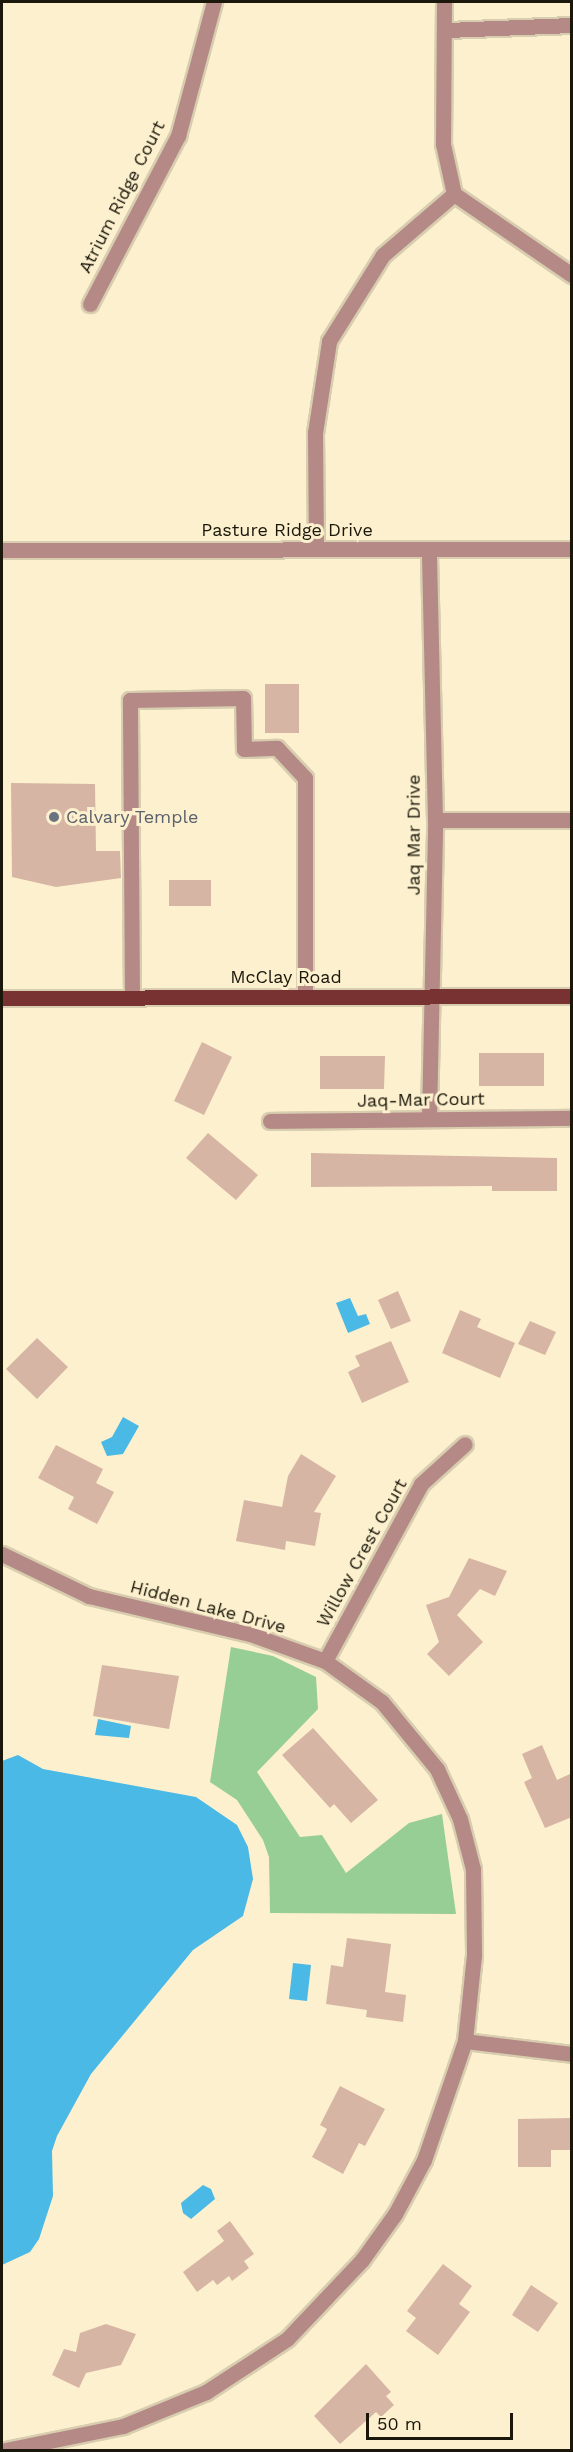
<!DOCTYPE html>
<style>
body{margin:0}
#map{position:relative;width:573px;height:2452px;overflow:hidden;background:#fcf0ce;font-family:"Work Sans",sans-serif}
div>[style]{position:absolute}
.green>*{inset:0;background:#96ce95}
.water>*{inset:0;background:#4bb9e5}
.building>*{inset:0;background:#d7b5a4}
.roads{filter:drop-shadow(2px 0 #d8cdaf) drop-shadow(-2px 0 #d8cdaf) drop-shadow(0 2px #d8cdaf) drop-shadow(0 -2px #d8cdaf)}
.minor>*{height:15px;margin:-7.5px;padding:0 7.5px;transform-origin:7.5px;border-radius:7.5px;background:#b48986}
.major>*{height:15px;margin:-7.5px;padding:0 7.5px;transform-origin:7.5px;border-radius:7.5px;background:#793232}
.dots>*{width:16px;height:16px;translate:-50% -50%;box-sizing:border-box;border:3px solid #fcf0ce;border-radius:50%}
span{translate:-50% -50%;white-space:nowrap;text-align:center;line-height:1.15;-webkit-text-stroke:6px #fcf0ce;paint-order:stroke}
.street-label{font-size:18px;color:#1b170a}
.worship-label{font-size:18px;color:#5b616d}
.left{translate:0 -50%;text-align:left}
.frame{position:absolute;inset:0;border:3px solid #1b170a;pointer-events:none}
.scale{position:absolute;left:366px;top:2413px;width:147px;height:27px;box-sizing:border-box;border:3px solid #1b170a;border-top:0;padding-left:8px;font-size:18px;line-height:21px;white-space:nowrap;color:#1b170a;-webkit-text-stroke:4px #fcf0ce;paint-order:stroke}
</style>
<div id="map">
<div class="green">
<div style="clip-path:polygon(231px 1647px,273px 1656px,316px 1677px,318px 1709px,257px 1772px,300px 1837px,322px 1835px,346px 1873px,409px 1823px,442px 1814px,456px 1914px,270px 1913px,269px 1857px,263px 1840px,237px 1800px,210px 1782px)"></div>
</div>
<div class="water">
<div style="clip-path:polygon(350px 1298px,358px 1316px,366px 1314px,370px 1324px,348px 1333px,336px 1303px)"></div>
<div style="clip-path:polygon(123px 1417px,139px 1426px,123px 1454px,107px 1456px,101px 1442px,112px 1437px)"></div>
<div style="clip-path:polygon(98px 1719px,131px 1726px,129px 1738px,95px 1735px)"></div>
<div style="clip-path:polygon(18px 1755px,43px 1769px,196px 1797px,237px 1825px,248px 1847px,253px 1879px,243px 1916px,193px 1950px,91px 2074px,57px 2136px,52px 2151px,53px 2196px,39px 2239px,30px 2252px,2px 2265px,2px 1761px)"></div>
<div style="clip-path:polygon(293px 1963px,311px 1965px,307px 2001px,289px 1999px)"></div>
<div style="clip-path:polygon(203px 2185px,211px 2189px,215px 2199px,191px 2219px,183px 2213px,181px 2203px)"></div>
</div>
<div class="building">
<div style="clip-path:polygon(265px 684px,299px 684px,299px 733px,265px 733px)"></div>
<div style="clip-path:polygon(11px 783px,95px 784px,96px 851px,120px 851px,121px 878px,56px 887px,12px 877px)"></div>
<div style="clip-path:polygon(169px 880px,211px 880px,211px 906px,169px 906px)"></div>
<div style="clip-path:polygon(202px 1042px,232px 1057px,204px 1115px,174px 1101px)"></div>
<div style="clip-path:polygon(479px 1053px,544px 1053px,544px 1086px,479px 1086px)"></div>
<div style="clip-path:polygon(320px 1056px,385px 1056px,384px 1089px,320px 1089px)"></div>
<div style="clip-path:polygon(208px 1133px,258px 1175px,236px 1200px,186px 1158px)"></div>
<div style="clip-path:polygon(311px 1153px,557px 1158px,557px 1191px,492px 1191px,492px 1186px,311px 1187px)"></div>
<div style="clip-path:polygon(398px 1291px,411px 1321px,391px 1329px,378px 1300px)"></div>
<div style="clip-path:polygon(460px 1310px,481px 1319px,477px 1327px,515px 1343px,500px 1378px,442px 1353px)"></div>
<div style="clip-path:polygon(530px 1321px,556px 1332px,545px 1355px,518px 1344px)"></div>
<div style="clip-path:polygon(37px 1338px,68px 1367px,37px 1399px,6px 1369px)"></div>
<div style="clip-path:polygon(391px 1341px,409px 1382px,362px 1403px,348px 1372px,360px 1366px,355px 1356px)"></div>
<div style="clip-path:polygon(56px 1445px,103px 1469px,96px 1483px,114px 1492px,97px 1524px,68px 1509px,74px 1497px,38px 1478px)"></div>
<div style="clip-path:polygon(301px 1454px,336px 1476px,314px 1512px,321px 1513px,315px 1546px,286px 1541px,285px 1550px,236px 1541px,244px 1500px,282px 1507px,288px 1476px)"></div>
<div style="clip-path:polygon(469px 1558px,507px 1571px,495px 1596px,480px 1589px,457px 1615px,483px 1642px,449px 1676px,427px 1654px,439px 1642px,426px 1605px,449px 1597px)"></div>
<div style="clip-path:polygon(102px 1665px,179px 1676px,169px 1729px,93px 1716px)"></div>
<div style="clip-path:polygon(313px 1728px,378px 1800px,351px 1823px,334px 1804px,330px 1808px,282px 1755px)"></div>
<div style="clip-path:polygon(542px 1745px,557px 1780px,572px 1773px,572px 1817px,545px 1828px,524px 1782px,532px 1778px,522px 1754px)"></div>
<div style="clip-path:polygon(347px 1938px,391px 1944px,385px 1992px,406px 1995px,403px 2022px,366px 2017px,367px 2010px,326px 2004px,331px 1965px,343px 1967px)"></div>
<div style="clip-path:polygon(340px 2086px,385px 2109px,365px 2146px,359px 2143px,343px 2174px,312px 2157px,327px 2129px,320px 2125px)"></div>
<div style="clip-path:polygon(572px 2118px,572px 2150px,551px 2150px,551px 2167px,518px 2167px,518px 2119px)"></div>
<div style="clip-path:polygon(230px 2221px,254px 2254px,244px 2261px,249px 2268px,232px 2281px,229px 2276px,217px 2285px,213px 2280px,197px 2292px,183px 2272px,224px 2241px,217px 2231px)"></div>
<div style="clip-path:polygon(443px 2264px,472px 2286px,459px 2304px,470px 2312px,438px 2355px,406px 2331px,416px 2318px,407px 2311px)"></div>
<div style="clip-path:polygon(531px 2285px,558px 2303px,538px 2332px,512px 2315px)"></div>
<div style="clip-path:polygon(106px 2324px,136px 2334px,121px 2365px,86px 2373px,79px 2388px,52px 2375px,64px 2349px,76px 2352px,80px 2333px)"></div>
<div style="clip-path:polygon(366px 2364px,391px 2392px,386px 2396px,394px 2405px,381px 2417px,376px 2412px,340px 2444px,314px 2416px)"></div>
</div>
<div class="roads">
<div class="minor">
<div style="left:444px;top:2px;width:142px;rotate:90.4deg"></div>
<div style="left:443px;top:144px;width:51px;rotate:77.6deg"></div>
<div style="left:454px;top:194px;width:143px;rotate:34.5deg"></div>
<div style="left:447px;top:30px;width:125px;rotate:-2.3deg"></div>
<div style="left:90px;top:304px;width:190px;rotate:-62.4deg"></div>
<div style="left:178px;top:136px;width:139px;rotate:-75deg"></div>
<div style="left:316px;top:548px;width:115px;rotate:-90.5deg"></div>
<div style="left:315px;top:433px;width:93px;rotate:-81.3deg"></div>
<div style="left:329px;top:341px;width:102px;rotate:-57.9deg"></div>
<div style="left:383px;top:255px;width:94px;rotate:-40.7deg"></div>
<div style="left:2px;top:550px;width:570px;rotate:-0.1deg"></div>
<div style="left:435px;top:820px;width:137px"></div>
<div style="left:132px;top:997px;width:297px;rotate:-90.4deg"></div>
<div style="left:130px;top:700px;width:113px;rotate:-1deg"></div>
<div style="left:243px;top:698px;width:51px;rotate:88.9deg"></div>
<div style="left:244px;top:749px;width:33px;rotate:-2deg"></div>
<div style="left:277px;top:748px;width:41px;rotate:47deg"></div>
<div style="left:305px;top:778px;width:219px;rotate:90deg"></div>
<div style="left:429px;top:1118px;width:298px;rotate:-88.8deg"></div>
<div style="left:435px;top:820px;width:269px;rotate:-91.3deg"></div>
<div style="left:270px;top:1121px;width:302px;rotate:-0.6deg"></div>
<div style="left:2px;top:1554px;width:97px;rotate:25.8deg"></div>
<div style="left:89px;top:1596px;width:165px;rotate:13.3deg"></div>
<div style="left:250px;top:1634px;width:80px;rotate:19.8deg"></div>
<div style="left:325px;top:1661px;width:70px;rotate:35.7deg"></div>
<div style="left:382px;top:1702px;width:87px;rotate:50.6deg"></div>
<div style="left:437px;top:1769px;width:55px;rotate:65.3deg"></div>
<div style="left:460px;top:1819px;width:52px;rotate:75.4deg"></div>
<div style="left:473px;top:1869px;width:86px;rotate:89.3deg"></div>
<div style="left:474px;top:1955px;width:86px;rotate:96deg"></div>
<div style="left:465px;top:2041px;width:126px;rotate:109deg"></div>
<div style="left:424px;top:2160px;width:61px;rotate:118.2deg"></div>
<div style="left:395px;top:2214px;width:57px;rotate:125.7deg"></div>
<div style="left:362px;top:2260px;width:54px;rotate:133.5deg"></div>
<div style="left:325px;top:2299px;width:55px;rotate:133.5deg"></div>
<div style="left:287px;top:2339px;width:97px;rotate:146.8deg"></div>
<div style="left:206px;top:2392px;width:90px;rotate:157.7deg"></div>
<div style="left:123px;top:2426px;width:120px;rotate:168.5deg"></div>
<div style="left:325px;top:1661px;width:201px;rotate:-61.5deg"></div>
<div style="left:421px;top:1484px;width:59px;rotate:-42.3deg"></div>
<div style="left:465px;top:2041px;width:108px;rotate:6.9deg"></div>
</div>
<div class="major">
<div style="left:2px;top:998px;width:570px;rotate:-0.2deg"></div>
</div>
</div>
<div class="dots">
<div style="left:54px;top:817px;background:#6b7280"></div>
</div>
<div class="street-label">
<span style="left:122px;top:197px;rotate:-63deg">Atrium Ridge Court</span>
<span style="left:287px;top:530px">Pasture Ridge Drive</span>
<span style="left:414px;top:835px;rotate:-90deg">Jaq Mar Drive</span>
<span style="left:286px;top:977px">McClay Road</span>
<span style="left:421px;top:1100px;rotate:-1deg">Jaq-Mar Court</span>
<span style="left:362px;top:1553px;rotate:-61deg">Willow Crest Court</span>
<span style="left:208px;top:1607px;rotate:15deg">Hidden Lake Drive</span>
</div>
<div class="worship-label">
<span class="left" style="left:66px;top:817px">Calvary Temple</span>
</div>
<div class="frame"></div>
<div class="scale">50 m</div>
</div>
